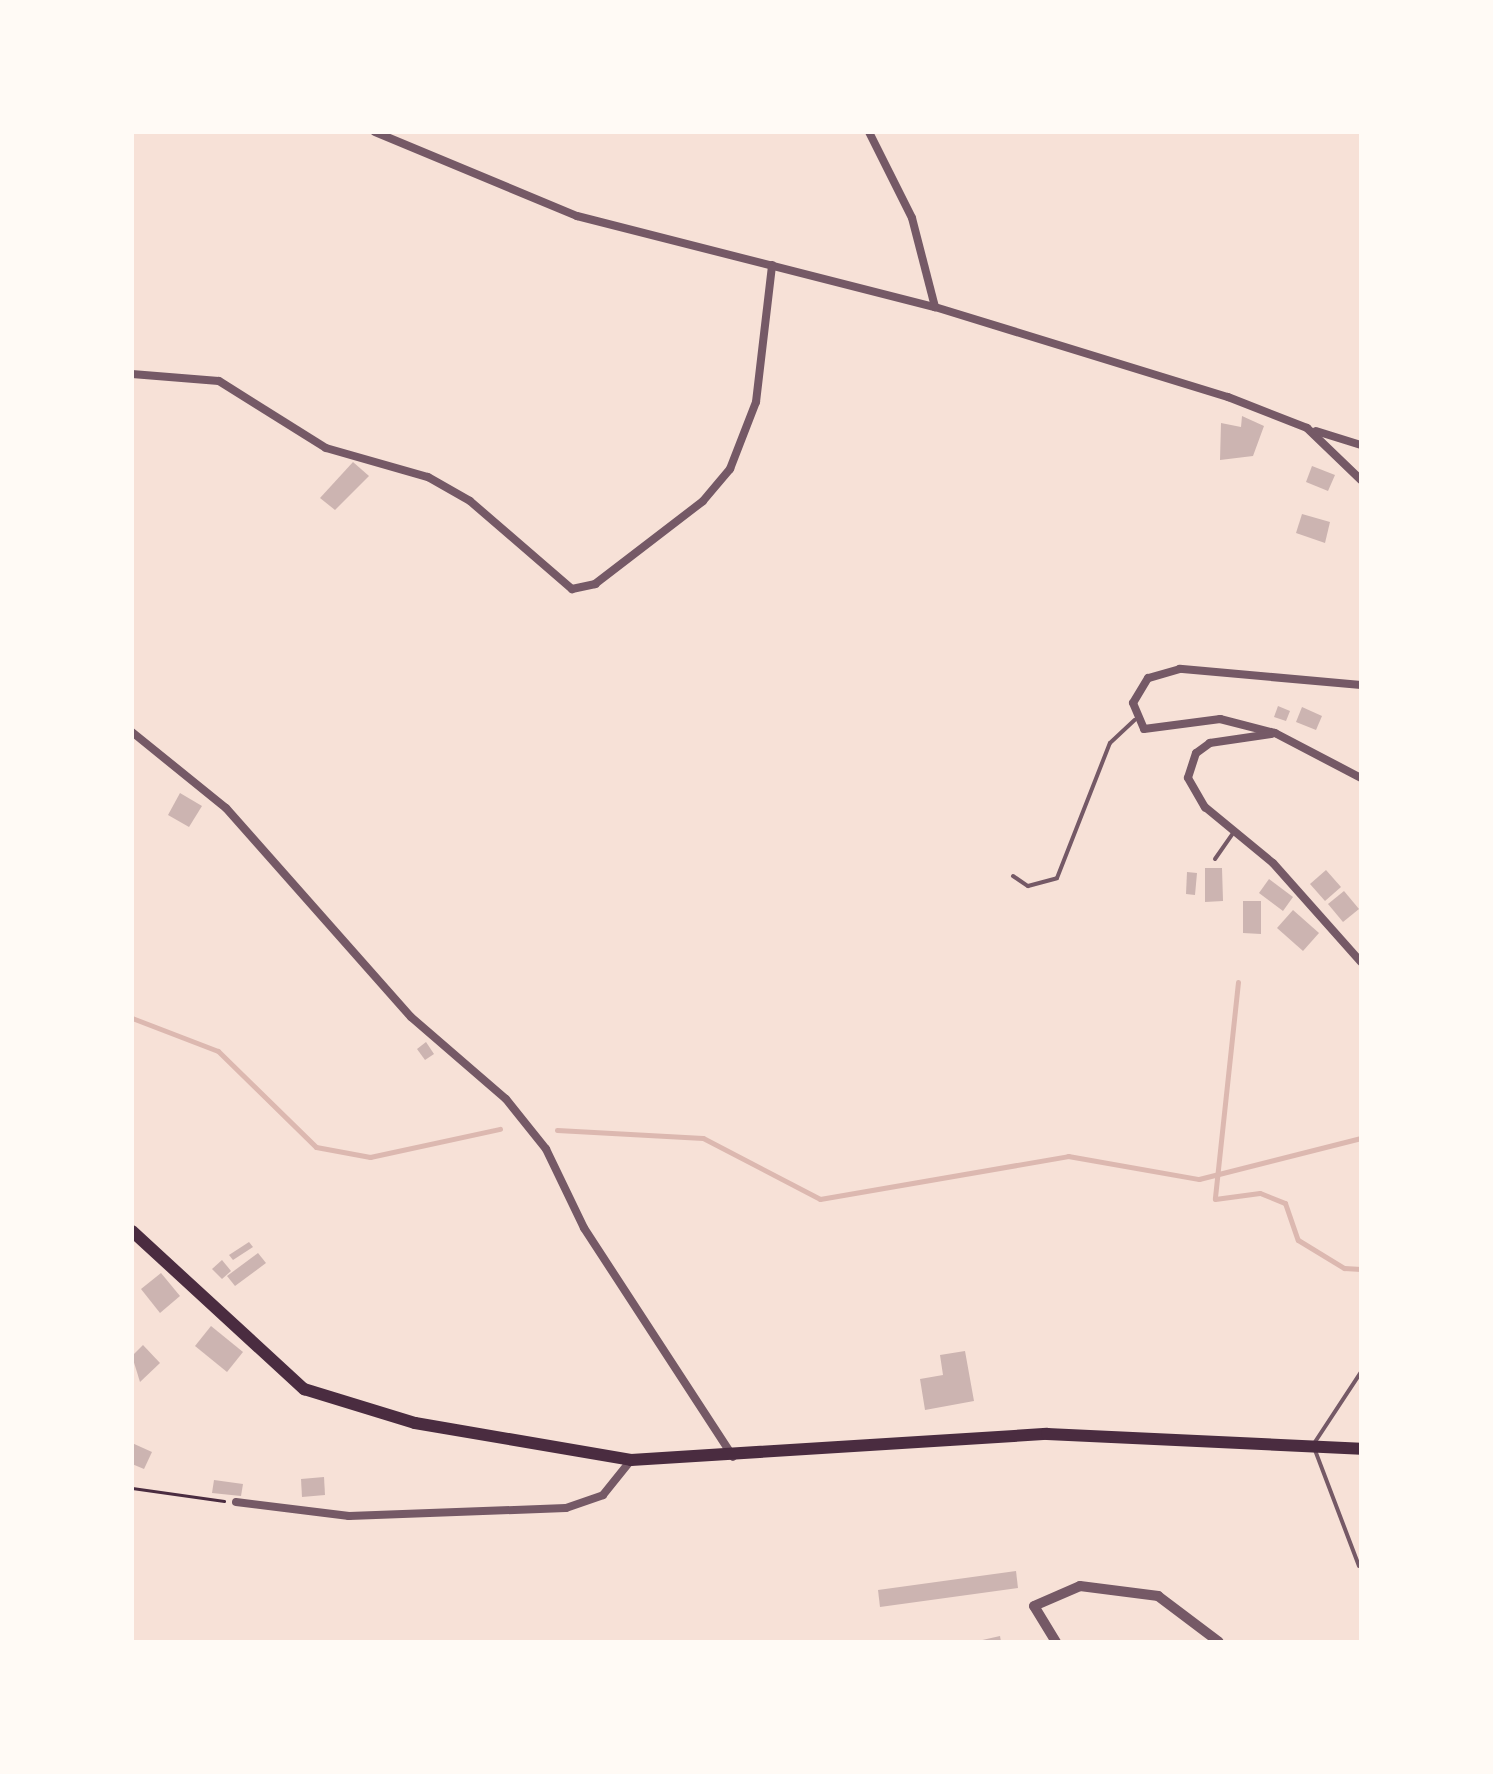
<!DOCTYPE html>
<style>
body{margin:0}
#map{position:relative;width:1493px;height:1774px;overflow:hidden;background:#f7e1d7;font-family:Figtree,sans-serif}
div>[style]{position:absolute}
.stream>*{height:5px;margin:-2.5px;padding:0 2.5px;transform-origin:2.5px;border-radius:2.5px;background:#dcb8b0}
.building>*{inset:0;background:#ccb4b1}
.path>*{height:3px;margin:-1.5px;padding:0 1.5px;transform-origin:1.5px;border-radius:1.5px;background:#4a2c40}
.service>*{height:4px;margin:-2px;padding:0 2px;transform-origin:2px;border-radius:2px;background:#755966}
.minor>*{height:8px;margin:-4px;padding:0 4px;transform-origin:4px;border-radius:4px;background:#755966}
.tertiary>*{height:10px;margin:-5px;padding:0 5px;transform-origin:5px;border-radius:5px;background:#755966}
.primary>*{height:12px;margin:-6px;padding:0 6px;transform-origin:6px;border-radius:6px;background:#4a2c40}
span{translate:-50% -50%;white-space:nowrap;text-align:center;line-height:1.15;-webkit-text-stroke:6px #fffaf5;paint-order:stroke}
.frame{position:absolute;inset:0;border:134px solid #fffaf5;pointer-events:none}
</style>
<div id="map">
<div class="stream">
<div style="left:1238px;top:982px;width:218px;rotate:96.1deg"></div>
<div style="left:1215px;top:1199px;width:45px;rotate:-7.6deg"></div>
<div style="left:1260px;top:1193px;width:27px;rotate:22deg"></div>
<div style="left:1285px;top:1203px;width:39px;rotate:71deg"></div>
<div style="left:1298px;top:1240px;width:54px;rotate:31.3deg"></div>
<div style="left:1344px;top:1268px;width:17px;rotate:3deg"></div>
<div style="left:132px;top:1018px;width:92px;rotate:21deg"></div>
<div style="left:218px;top:1051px;width:137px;rotate:44.4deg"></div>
<div style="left:316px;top:1147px;width:55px;rotate:10.5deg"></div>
<div style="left:370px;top:1157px;width:133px;rotate:-12.2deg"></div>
<div style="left:557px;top:1130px;width:146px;rotate:3.1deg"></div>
<div style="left:703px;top:1138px;width:132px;rotate:27.5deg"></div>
<div style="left:820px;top:1199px;width:252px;rotate:-9.8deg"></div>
<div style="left:1068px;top:1156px;width:133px;rotate:10deg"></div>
<div style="left:1199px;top:1179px;width:167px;rotate:-14.2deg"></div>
</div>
<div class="building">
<div style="clip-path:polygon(1242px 416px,1264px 426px,1253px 456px,1220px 460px,1221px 423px,1241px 427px)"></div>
<div style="clip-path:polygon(353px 462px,369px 476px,335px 510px,320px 498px)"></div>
<div style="clip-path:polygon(1312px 466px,1335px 475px,1328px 491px,1306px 482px)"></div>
<div style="clip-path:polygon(1302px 514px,1330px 522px,1325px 543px,1296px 533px)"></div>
<div style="clip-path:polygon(1278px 706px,1290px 711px,1286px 721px,1274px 717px)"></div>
<div style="clip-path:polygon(1302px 707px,1322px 716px,1316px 730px,1296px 722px)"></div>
<div style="clip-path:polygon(180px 793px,202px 806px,189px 827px,168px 815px)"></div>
<div style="clip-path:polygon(1205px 868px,1222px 868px,1223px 901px,1205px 902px)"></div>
<div style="clip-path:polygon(1326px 870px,1341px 887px,1325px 901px,1310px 884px)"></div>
<div style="clip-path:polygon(1187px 872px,1197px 873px,1195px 895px,1186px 894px)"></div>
<div style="clip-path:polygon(1269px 879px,1293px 897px,1283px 911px,1259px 893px)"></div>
<div style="clip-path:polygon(1344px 891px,1359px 909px,1343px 922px,1328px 904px)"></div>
<div style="clip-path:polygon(1243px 901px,1261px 901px,1261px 934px,1243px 933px)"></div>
<div style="clip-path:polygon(1293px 910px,1319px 933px,1303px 951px,1277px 928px)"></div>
<div style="clip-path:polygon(426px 1042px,434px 1054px,425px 1060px,417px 1049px)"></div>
<div style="clip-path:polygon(249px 1242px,253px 1247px,233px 1260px,229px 1255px)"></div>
<div style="clip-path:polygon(258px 1253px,266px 1263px,235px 1286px,227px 1276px)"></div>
<div style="clip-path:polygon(222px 1260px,231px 1271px,222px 1279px,212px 1269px)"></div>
<div style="clip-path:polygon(161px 1273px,180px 1296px,160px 1313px,141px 1289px)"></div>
<div style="clip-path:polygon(211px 1326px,243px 1352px,227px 1372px,195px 1346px)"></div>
<div style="clip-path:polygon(143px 1345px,160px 1363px,140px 1382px,132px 1356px)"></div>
<div style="clip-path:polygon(965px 1351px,974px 1401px,925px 1410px,920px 1379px,943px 1375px,940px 1355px)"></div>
<div style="clip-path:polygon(132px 1443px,152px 1452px,144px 1469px,132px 1464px)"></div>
<div style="clip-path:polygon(324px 1477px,325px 1495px,302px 1497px,301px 1479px)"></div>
<div style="clip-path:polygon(214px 1480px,243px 1484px,241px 1496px,212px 1493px)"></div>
<div style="clip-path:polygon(1016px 1571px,1018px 1588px,880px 1607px,878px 1590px)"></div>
<div style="clip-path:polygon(1000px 1636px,1001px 1642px,978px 1642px,978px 1641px)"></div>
</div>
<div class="path">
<div style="left:132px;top:1488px;width:93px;rotate:8deg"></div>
</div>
<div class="service">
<div style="left:1215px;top:859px;width:33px;rotate:-55deg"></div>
<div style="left:1013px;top:876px;width:18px;rotate:34deg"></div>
<div style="left:1028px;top:886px;width:30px;rotate:-15deg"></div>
<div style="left:1057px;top:878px;width:145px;rotate:-68.6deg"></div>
<div style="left:1110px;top:743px;width:34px;rotate:-43deg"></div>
<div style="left:1359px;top:1566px;width:129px;rotate:-110.8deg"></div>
<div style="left:1313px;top:1445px;width:87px;rotate:-56.7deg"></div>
</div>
<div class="minor">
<div style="left:375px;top:132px;width:219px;rotate:22.6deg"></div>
<div style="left:577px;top:216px;width:369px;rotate:14.3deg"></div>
<div style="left:935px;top:307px;width:307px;rotate:17.1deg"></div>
<div style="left:1228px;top:397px;width:85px;rotate:21.4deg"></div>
<div style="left:1307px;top:428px;width:75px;rotate:43.9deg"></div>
<div style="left:869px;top:132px;width:96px;rotate:63.4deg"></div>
<div style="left:912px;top:218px;width:92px;rotate:75.5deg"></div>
<div style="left:132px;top:374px;width:87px;rotate:4.6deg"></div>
<div style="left:219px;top:381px;width:126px;rotate:32.1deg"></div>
<div style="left:326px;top:448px;width:106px;rotate:15.9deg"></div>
<div style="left:428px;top:477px;width:48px;rotate:29.7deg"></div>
<div style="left:470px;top:501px;width:135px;rotate:40.8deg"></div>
<div style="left:572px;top:589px;width:24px;rotate:-12deg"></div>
<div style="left:595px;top:584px;width:136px;rotate:-37.5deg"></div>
<div style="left:703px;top:501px;width:42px;rotate:-49.8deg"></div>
<div style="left:730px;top:469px;width:72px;rotate:-68.8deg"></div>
<div style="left:756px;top:402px;width:138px;rotate:-83.3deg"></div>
<div style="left:1316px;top:431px;width:47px;rotate:17.3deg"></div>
<div style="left:1361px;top:685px;width:182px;rotate:-174.9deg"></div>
<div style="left:1180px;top:669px;width:33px;rotate:164deg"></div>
<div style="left:1148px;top:678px;width:29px;rotate:121deg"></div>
<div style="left:1133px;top:703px;width:28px;rotate:67deg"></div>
<div style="left:1144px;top:729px;width:77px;rotate:-7.5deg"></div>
<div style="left:1220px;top:719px;width:57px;rotate:14.3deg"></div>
<div style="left:1275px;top:733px;width:97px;rotate:27.6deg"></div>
<div style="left:132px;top:732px;width:121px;rotate:39deg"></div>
<div style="left:226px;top:808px;width:279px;rotate:48.5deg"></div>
<div style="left:411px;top:1017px;width:125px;rotate:40.8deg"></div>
<div style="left:506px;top:1099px;width:64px;rotate:51.3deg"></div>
<div style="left:546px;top:1149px;width:88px;rotate:64.3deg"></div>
<div style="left:584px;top:1228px;width:273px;rotate:56.9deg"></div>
<div style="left:1271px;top:734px;width:62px;rotate:171.6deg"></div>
<div style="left:1210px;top:743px;width:17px;rotate:144deg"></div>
<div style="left:1196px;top:753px;width:26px;rotate:108deg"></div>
<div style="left:1188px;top:778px;width:34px;rotate:60deg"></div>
<div style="left:1205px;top:807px;width:88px;rotate:39.5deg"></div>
<div style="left:1273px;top:863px;width:132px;rotate:48.4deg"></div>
<div style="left:236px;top:1502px;width:114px;rotate:7.1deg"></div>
<div style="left:349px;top:1516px;width:217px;rotate:-2.1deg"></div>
<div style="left:566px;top:1508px;width:39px;rotate:-19deg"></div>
<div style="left:603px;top:1495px;width:45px;rotate:-51.3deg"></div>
</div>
<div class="tertiary">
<div style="left:1056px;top:1642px;width:42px;rotate:-121.4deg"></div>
<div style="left:1034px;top:1606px;width:50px;rotate:-23.5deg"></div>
<div style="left:1080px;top:1586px;width:79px;rotate:7.3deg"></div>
<div style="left:1158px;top:1596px;width:76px;rotate:37deg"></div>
</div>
<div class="primary">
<div style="left:132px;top:1231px;width:234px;rotate:42.6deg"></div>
<div style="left:304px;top:1389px;width:116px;rotate:17deg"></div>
<div style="left:415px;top:1423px;width:219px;rotate:9.7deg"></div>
<div style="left:631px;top:1460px;width:417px;rotate:-3.6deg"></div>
<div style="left:1047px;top:1434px;width:314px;rotate:2.7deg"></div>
</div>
<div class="frame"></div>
</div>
